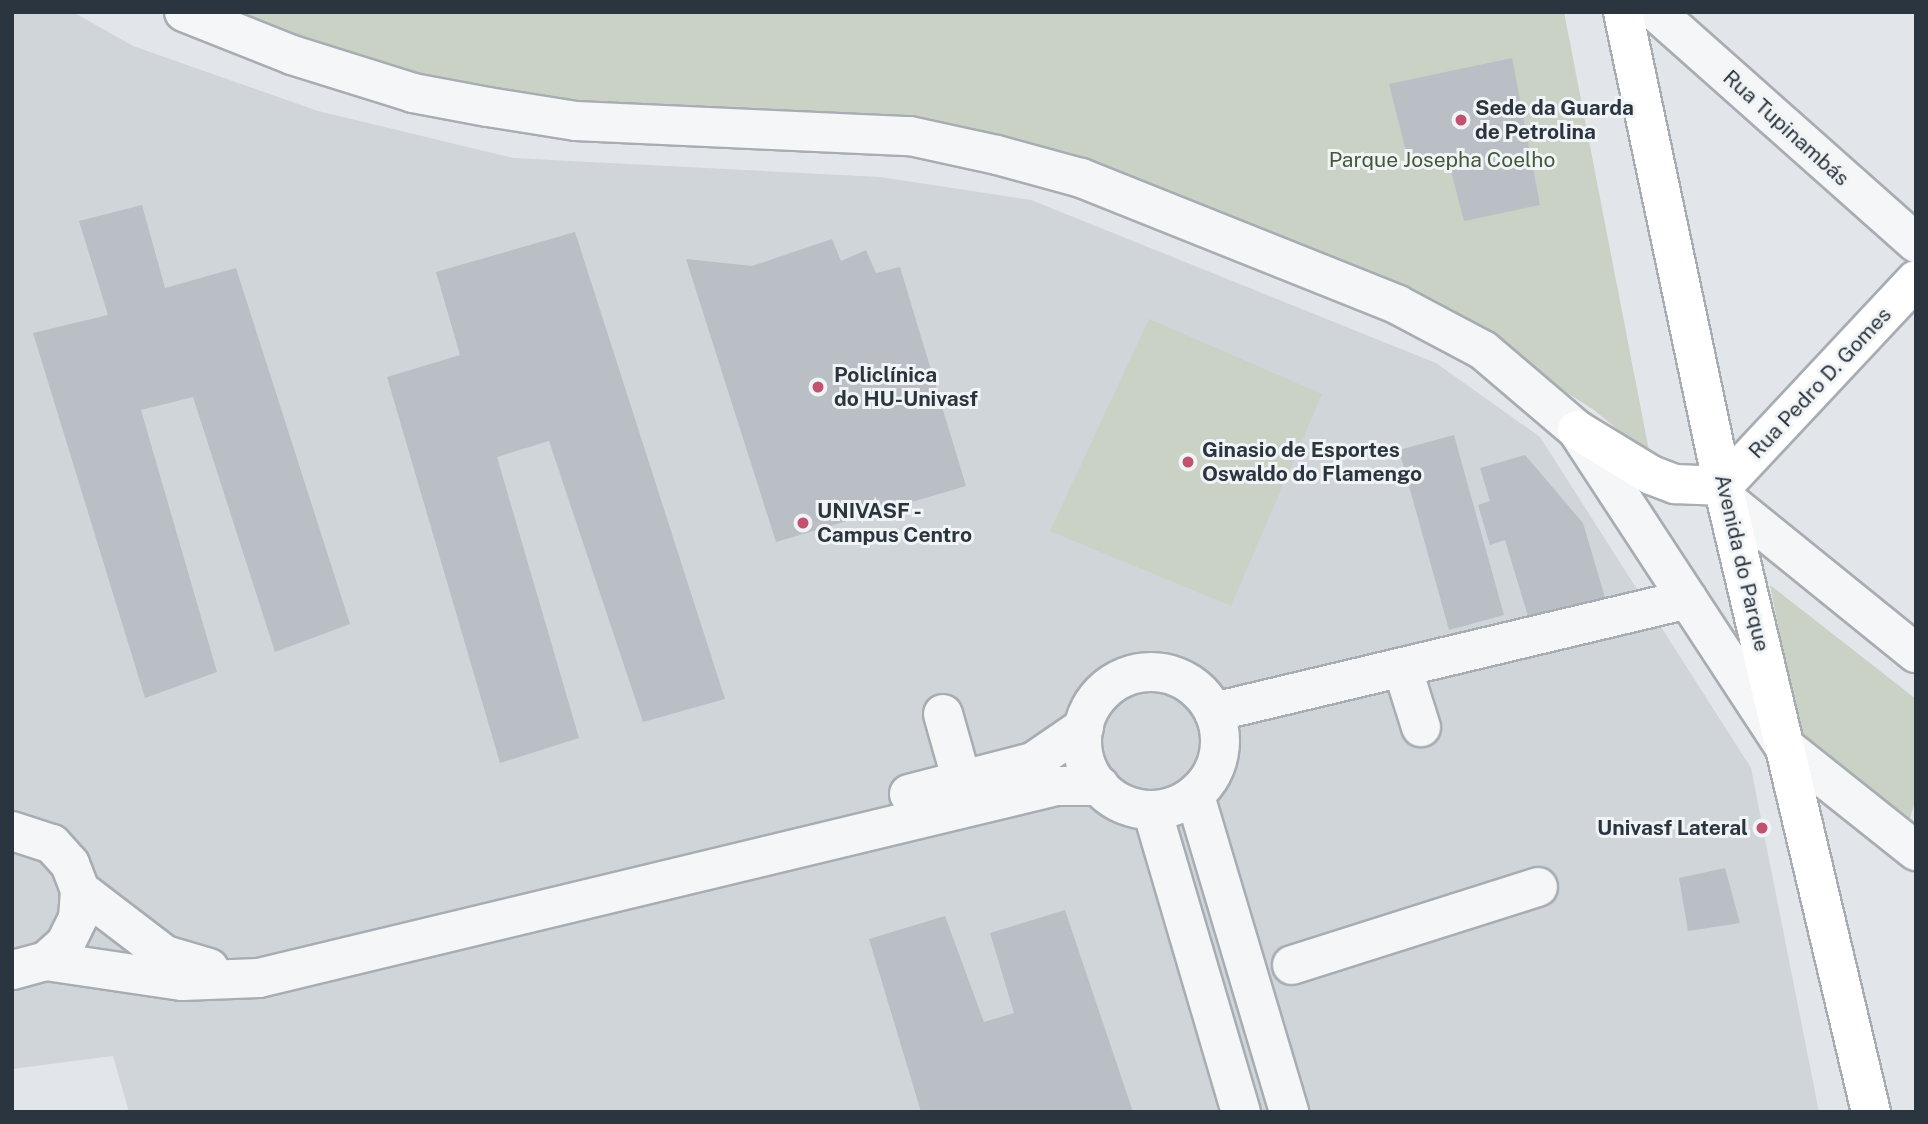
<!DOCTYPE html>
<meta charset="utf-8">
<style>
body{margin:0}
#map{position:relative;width:1928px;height:1124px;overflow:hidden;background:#e2e5e9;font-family:"Public Sans",sans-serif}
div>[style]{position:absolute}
.built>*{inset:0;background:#d0d5da}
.green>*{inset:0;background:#c9d2c4}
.building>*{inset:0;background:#b9bfc5}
.roads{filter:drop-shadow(2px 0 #a7adb3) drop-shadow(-2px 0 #a7adb3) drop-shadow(0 2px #a7adb3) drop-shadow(0 -2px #a7adb3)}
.minor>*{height:38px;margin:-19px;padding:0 19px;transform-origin:19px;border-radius:19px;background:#f4f6f7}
.minor>.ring{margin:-19px;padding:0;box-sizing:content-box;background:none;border:38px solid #f4f6f7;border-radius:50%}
.major>*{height:38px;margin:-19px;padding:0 19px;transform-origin:19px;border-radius:19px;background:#fff}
.dots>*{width:19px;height:19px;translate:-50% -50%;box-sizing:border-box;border:4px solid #f1f4f6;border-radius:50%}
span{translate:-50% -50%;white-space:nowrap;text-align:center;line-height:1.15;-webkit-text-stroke:6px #f1f4f6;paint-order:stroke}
.poi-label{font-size:21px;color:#2b353f;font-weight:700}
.left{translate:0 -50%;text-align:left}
.right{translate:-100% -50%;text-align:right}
.street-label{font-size:21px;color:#2b353f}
.park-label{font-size:21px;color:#43593a}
.frame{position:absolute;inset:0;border:14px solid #2b353f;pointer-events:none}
</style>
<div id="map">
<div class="built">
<div style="clip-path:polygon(12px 12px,73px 12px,133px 46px,318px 111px,513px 158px,880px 177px,1031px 200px,1436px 363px,1540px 437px,1751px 768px,1819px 1112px,129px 1112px,113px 1056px,12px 1069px)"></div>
</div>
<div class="green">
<div style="clip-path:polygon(225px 12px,1564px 12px,1650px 456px,1594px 410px,1475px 334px,1070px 167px,554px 111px,368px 67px)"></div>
<div style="clip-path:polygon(1149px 319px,1322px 394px,1231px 606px,1050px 531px)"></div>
<div style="clip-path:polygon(1770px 585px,1916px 699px,1916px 798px,1907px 828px,1800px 738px)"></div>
</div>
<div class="building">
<div style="clip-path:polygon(1512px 58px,1540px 205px,1464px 221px,1447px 156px,1408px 159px,1389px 84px)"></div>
<div style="clip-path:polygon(142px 205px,165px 288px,236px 268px,350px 624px,275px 652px,193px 397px,141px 410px,217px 672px,145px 698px,33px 333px,108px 315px,79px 221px)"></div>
<div style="clip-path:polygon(575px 232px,725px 699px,643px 722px,549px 441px,497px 457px,579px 738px,500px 763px,387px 377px,460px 355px,436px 272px)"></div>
<div style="clip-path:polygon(832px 239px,841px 261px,866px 250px,876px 273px,900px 267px,966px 486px,776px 542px,686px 259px,752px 266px)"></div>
<div style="clip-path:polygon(1454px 435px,1504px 615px,1449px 630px,1399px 450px)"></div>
<div style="clip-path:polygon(1525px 455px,1583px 523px,1606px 601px,1530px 623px,1505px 540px,1490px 545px,1478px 505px,1490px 501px,1480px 468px)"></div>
<div style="clip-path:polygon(1725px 868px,1740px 923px,1688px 931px,1679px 878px)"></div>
<div style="clip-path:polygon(1065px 910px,1133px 1112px,921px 1112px,869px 939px,945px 916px,984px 1022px,1014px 1013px,990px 933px)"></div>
</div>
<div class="roads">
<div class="minor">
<div style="left:184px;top:12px;width:116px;rotate:21.7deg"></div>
<div style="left:292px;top:55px;width:127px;rotate:17.4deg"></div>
<div style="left:413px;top:93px;width:76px;rotate:10.6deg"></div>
<div style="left:488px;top:107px;width:89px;rotate:9deg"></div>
<div style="left:576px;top:121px;width:334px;rotate:2.6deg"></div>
<div style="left:910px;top:136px;width:89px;rotate:12.3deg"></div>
<div style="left:997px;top:155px;width:87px;rotate:15.3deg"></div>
<div style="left:1081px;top:178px;width:341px;rotate:21.8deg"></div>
<div style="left:1398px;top:305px;width:96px;rotate:27.9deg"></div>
<div style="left:1483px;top:350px;width:123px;rotate:40.4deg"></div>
<div style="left:1577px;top:430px;width:378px;rotate:56.8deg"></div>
<div style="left:1784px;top:746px;width:169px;rotate:38.5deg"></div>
<div style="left:1656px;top:12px;width:348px;rotate:41.6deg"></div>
<div style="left:1728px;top:501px;width:242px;rotate:39deg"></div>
<div style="left:1403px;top:670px;width:60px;rotate:72.5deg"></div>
<div class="ring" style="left:1082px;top:672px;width:100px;height:100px"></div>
<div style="left:1214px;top:712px;width:487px;rotate:-13.4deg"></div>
<div style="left:943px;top:714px;width:96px;rotate:74.2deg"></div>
<div style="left:909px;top:794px;width:128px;rotate:-14.5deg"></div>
<div style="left:1033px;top:762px;width:62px;rotate:-34.5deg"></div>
<div style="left:1195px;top:796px;width:330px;rotate:73.4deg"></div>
<div style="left:1152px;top:810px;width:315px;rotate:73.6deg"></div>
<div style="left:12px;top:831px;width:42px;rotate:18deg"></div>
<div style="left:52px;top:844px;width:27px;rotate:48deg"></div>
<div style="left:70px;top:864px;width:28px;rotate:69deg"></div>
<div style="left:80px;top:890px;width:28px;rotate:94deg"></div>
<div style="left:78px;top:918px;width:28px;rotate:116deg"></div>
<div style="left:66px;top:943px;width:27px;rotate:138deg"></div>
<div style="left:46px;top:961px;width:35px;rotate:165deg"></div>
<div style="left:80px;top:890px;width:107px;rotate:37.4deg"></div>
<div style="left:165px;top:955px;width:46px;rotate:16.5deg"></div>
<div style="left:46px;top:961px;width:137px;rotate:8.4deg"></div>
<div style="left:182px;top:981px;width:77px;rotate:-2.2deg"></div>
<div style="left:259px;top:978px;width:820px;rotate:-13.54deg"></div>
<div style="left:1056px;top:786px;width:44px"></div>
<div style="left:1292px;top:965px;width:258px;rotate:-17.6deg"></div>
</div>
<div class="major">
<div style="left:1623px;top:12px;width:484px;rotate:78.1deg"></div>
<div style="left:1723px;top:486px;width:643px;rotate:76.7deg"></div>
<div style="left:1577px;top:430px;width:87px;rotate:31.3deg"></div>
<div style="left:1651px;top:475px;width:26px;rotate:21deg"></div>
<div style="left:1675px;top:484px;width:48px;rotate:2.4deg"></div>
<div style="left:1723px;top:486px;width:282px;rotate:-46.9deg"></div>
</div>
</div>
<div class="dots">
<div style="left:1461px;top:120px;background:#c2536f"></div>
<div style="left:818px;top:387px;background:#c2536f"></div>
<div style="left:1188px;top:462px;background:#c2536f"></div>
<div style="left:803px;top:523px;background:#c2536f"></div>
<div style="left:1762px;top:828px;background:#c2536f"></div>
</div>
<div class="poi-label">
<span class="left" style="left:1475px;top:120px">Sede da Guarda<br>de Petrolina</span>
<span class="left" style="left:834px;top:387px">Policlínica<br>do HU-Univasf</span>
<span class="left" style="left:1202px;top:462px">Ginasio de Esportes<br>Oswaldo do Flamengo</span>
<span class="left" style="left:817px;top:523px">UNIVASF -<br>Campus Centro</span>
<span class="right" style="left:1748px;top:828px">Univasf Lateral</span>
</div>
<div class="street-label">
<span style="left:1786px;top:128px;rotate:42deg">Rua Tupinambás</span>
<span style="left:1820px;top:383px;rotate:-47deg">Rua Pedro D. Gomes</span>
<span style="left:1742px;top:563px;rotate:77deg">Avenida do Parque</span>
</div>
<div class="park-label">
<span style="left:1442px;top:160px">Parque Josepha Coelho</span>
</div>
<div class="frame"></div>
</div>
